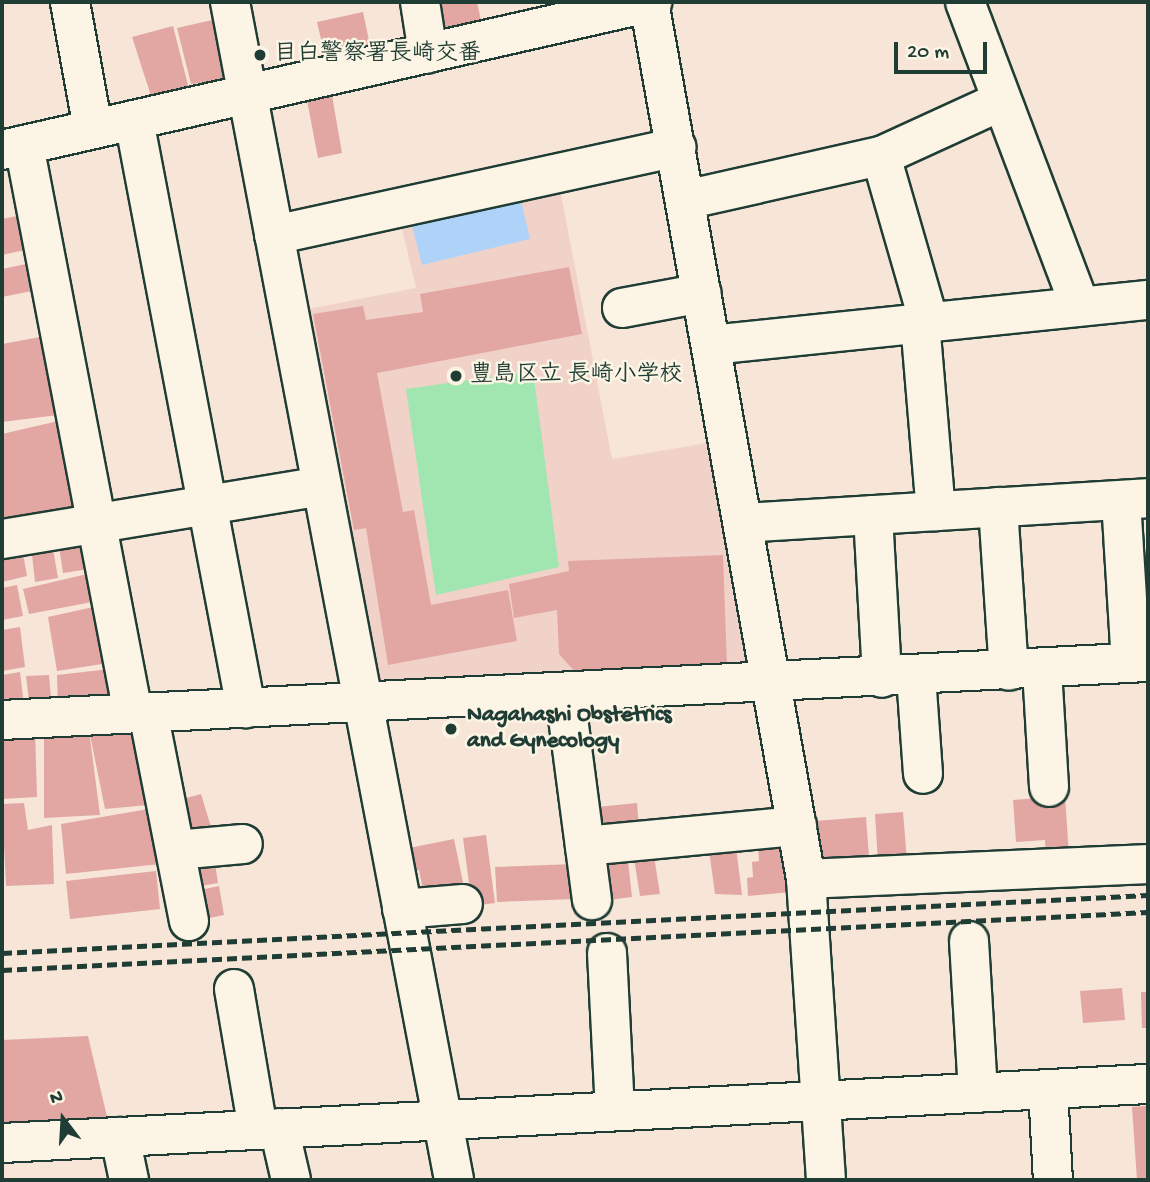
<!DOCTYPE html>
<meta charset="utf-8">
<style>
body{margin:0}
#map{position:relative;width:1150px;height:1182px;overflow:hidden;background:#f7e5d8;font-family:"Gochi Hand","Klee One",sans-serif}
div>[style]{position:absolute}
.built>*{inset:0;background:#f1d2c8}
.green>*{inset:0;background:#a1e5b0}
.water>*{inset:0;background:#afd3f8}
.building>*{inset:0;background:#e2a7a2}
.roads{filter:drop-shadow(2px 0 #1f3d34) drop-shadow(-2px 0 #1f3d34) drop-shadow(0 2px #1f3d34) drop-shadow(0 -2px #1f3d34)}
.minor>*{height:38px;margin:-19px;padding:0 19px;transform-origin:19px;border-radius:19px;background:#fcf5e5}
.rail>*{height:5px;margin-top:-2.5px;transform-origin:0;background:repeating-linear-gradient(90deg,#1f3d34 0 10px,transparent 0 15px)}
.dots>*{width:19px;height:19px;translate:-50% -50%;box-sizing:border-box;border:4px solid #fcf5e5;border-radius:50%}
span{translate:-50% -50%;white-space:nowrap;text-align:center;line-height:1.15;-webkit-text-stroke:5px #fcf5e5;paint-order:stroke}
.poi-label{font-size:23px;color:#1f3d34;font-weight:700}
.left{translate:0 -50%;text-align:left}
.frame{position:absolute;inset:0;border:4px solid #1f3d34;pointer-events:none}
.north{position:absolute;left:28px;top:1084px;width:70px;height:70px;-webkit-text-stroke:5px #fcf5e5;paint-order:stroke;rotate:343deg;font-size:19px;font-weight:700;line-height:28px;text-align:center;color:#1f3d34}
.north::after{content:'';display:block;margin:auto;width:24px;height:32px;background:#1f3d34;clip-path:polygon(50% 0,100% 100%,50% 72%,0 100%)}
.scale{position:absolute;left:894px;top:42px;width:93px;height:32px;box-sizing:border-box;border:4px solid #1f3d34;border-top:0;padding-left:9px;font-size:21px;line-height:24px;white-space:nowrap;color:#1f3d34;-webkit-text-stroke:5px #fcf5e5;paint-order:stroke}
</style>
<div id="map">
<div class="built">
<div style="clip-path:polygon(558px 179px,612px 459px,719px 441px,761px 658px,748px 676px,374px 691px,303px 310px,416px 288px,399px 216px)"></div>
</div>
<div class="green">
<div style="clip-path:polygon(533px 371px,559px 567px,436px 595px,406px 389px)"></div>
</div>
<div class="water">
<div style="clip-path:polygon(521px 200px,530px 239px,422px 265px,412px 226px)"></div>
</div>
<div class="building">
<div style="clip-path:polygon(429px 2px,477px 2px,482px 25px,435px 36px)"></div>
<div style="clip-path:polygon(363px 12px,371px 50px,326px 60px,317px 22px)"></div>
<div style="clip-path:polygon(221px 18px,234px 79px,191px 84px,177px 28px)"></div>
<div style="clip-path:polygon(173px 26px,189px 89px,152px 99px,132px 37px)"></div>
<div style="clip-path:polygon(331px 90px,342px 153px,318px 158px,306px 95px)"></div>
<div style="clip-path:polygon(27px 214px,34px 248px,2px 255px,2px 219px)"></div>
<div style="clip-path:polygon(31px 263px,37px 290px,2px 297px,2px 269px)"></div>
<div style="clip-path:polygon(569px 267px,582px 334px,377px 373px,403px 512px,414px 510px,431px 605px,508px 590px,517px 641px,388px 665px,366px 528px,354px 530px,313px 314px,363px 306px,366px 320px,423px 312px,420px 294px)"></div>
<div style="clip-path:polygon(51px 335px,66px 414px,2px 422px,2px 344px)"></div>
<div style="clip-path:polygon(67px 419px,88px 521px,2px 533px,2px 434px)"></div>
<div style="clip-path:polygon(90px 535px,96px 568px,63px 573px,58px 540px)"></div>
<div style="clip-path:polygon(52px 543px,58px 578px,35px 582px,31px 546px)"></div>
<div style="clip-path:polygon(22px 548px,27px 576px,2px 582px,2px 552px)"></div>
<div style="clip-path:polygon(723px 555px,727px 666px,576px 673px,559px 654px,557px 610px,514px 618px,509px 584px,569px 571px,568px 561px)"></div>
<div style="clip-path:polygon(100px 571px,103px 600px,29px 614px,23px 589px)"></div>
<div style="clip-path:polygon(17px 585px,23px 616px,2px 620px,2px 588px)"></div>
<div style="clip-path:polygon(107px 604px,115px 662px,57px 671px,48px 617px)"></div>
<div style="clip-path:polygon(20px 627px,25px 667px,2px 671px,2px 630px)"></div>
<div style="clip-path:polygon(119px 668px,126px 708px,58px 708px,57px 675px)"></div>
<div style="clip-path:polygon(20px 672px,25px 713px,2px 714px,2px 675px)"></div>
<div style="clip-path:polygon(49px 675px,52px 710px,30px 710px,26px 676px)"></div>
<div style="clip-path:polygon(144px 720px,159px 804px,105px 809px,89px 730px,100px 815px,44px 818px,44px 727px)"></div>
<div style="clip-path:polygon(35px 729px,37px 797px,2px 799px,2px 732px)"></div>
<div style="clip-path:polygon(201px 794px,211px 827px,187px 834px,172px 802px)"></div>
<div style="clip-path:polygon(1065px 796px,1069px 856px,1046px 858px,1045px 840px,1016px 842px,1013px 800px)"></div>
<div style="clip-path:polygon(24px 803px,28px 830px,52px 825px,54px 884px,6px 886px,2px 804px)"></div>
<div style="clip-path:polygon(637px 803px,639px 828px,600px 832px,597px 807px)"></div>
<div style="clip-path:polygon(160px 807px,170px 863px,66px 874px,61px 824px)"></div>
<div style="clip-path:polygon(903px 812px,907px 860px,878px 862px,875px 814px)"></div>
<div style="clip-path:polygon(866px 817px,869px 857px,818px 861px,815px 821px)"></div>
<div style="clip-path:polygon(486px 835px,495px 903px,472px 906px,463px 838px)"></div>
<div style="clip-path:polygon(454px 839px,464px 887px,424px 895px,419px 870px,408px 872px,404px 849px)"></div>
<div style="clip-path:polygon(786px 842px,791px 892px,748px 896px,747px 878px,753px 877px,752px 862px,759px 861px,758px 844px)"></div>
<div style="clip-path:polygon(736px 847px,742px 895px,715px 894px,709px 850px)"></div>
<div style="clip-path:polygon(653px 850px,660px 894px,640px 896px,633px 852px)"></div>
<div style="clip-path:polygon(627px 852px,632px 897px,609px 900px,604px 855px)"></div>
<div style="clip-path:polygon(214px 857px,218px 883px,195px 887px,190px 861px)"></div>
<div style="clip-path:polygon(574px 864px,575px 899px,497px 902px,495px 867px)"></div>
<div style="clip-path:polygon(156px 871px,160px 909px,70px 919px,66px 881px)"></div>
<div style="clip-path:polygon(219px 886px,224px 915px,200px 920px,195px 891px)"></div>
<div style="clip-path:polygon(1122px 988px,1125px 1020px,1083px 1023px,1080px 991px)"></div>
<div style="clip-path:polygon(1141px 992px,1148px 992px,1148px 1028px,1142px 1028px)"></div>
<div style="clip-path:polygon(88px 1036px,108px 1121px,2px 1130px,2px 1040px)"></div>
<div style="clip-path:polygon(1146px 1106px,1148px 1180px,1137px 1180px,1132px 1107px)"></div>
</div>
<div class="roads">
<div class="minor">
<div style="left:70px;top:2px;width:129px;rotate:79.7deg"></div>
<div style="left:230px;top:2px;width:1199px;rotate:79.23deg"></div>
<div style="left:420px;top:2px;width:52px;rotate:81.1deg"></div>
<div style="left:649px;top:2px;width:891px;rotate:79.85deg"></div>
<div style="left:806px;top:879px;width:302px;rotate:86.2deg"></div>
<div style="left:965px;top:2px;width:325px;rotate:69.3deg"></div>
<div style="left:134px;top:120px;width:599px;rotate:79.22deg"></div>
<div style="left:24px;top:145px;width:578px;rotate:79.14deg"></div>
<div style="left:2px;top:150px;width:667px;rotate:-12.83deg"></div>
<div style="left:881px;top:156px;width:173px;rotate:73.9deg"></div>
<div style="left:685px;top:200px;width:201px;rotate:-12.7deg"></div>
<div style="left:881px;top:156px;width:130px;rotate:-24.6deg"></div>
<div style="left:274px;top:235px;width:412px;rotate:-12.3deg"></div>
<div style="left:622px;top:308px;width:81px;rotate:-10.6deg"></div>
<div style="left:920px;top:322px;width:190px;rotate:85.2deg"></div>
<div style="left:711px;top:345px;width:439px;rotate:-5.9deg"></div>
<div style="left:1121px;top:500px;width:163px;rotate:86.5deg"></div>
<div style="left:998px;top:507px;width:164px;rotate:86.2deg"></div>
<div style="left:873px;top:515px;width:163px;rotate:86.8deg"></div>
<div style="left:743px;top:523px;width:406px;rotate:-3.5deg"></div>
<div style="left:2px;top:539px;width:324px;rotate:-9.4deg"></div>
<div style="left:1042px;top:669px;width:118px;rotate:86.6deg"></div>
<div style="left:916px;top:676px;width:98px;rotate:85.9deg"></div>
<div style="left:565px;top:695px;width:207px;rotate:82.5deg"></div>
<div style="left:148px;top:712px;width:213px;rotate:78.9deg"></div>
<div style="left:2px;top:720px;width:1147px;rotate:-2.9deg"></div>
<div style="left:585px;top:846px;width:213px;rotate:-5.4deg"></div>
<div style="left:176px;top:850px;width:67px;rotate:-5.1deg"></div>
<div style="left:806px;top:879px;width:342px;rotate:-2.5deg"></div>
<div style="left:402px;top:909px;width:61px;rotate:-4.7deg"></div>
<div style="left:969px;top:941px;width:152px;rotate:86.6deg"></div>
<div style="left:607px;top:953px;width:158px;rotate:87.1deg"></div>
<div style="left:234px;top:989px;width:142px;rotate:80.3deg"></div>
<div style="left:1048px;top:1089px;width:91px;rotate:86.9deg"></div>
<div style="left:279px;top:1128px;width:53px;rotate:77deg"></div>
<div style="left:120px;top:1137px;width:44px;rotate:78.2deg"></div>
<div style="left:2px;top:1143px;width:1148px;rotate:-2.95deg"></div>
</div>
</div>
<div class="rail">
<div style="left:2px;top:953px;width:1147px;rotate:-2.9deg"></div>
<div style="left:2px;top:970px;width:1147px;rotate:-2.9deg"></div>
</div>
<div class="dots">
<div style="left:260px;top:55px;background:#1f3d34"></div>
<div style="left:456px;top:376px;background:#1f3d34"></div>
<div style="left:451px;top:729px;background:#1f3d34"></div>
</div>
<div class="poi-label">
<span class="left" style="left:274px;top:55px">目白警察署長崎交番</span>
<span class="left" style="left:470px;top:376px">豊島区立 長崎小学校</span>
<span class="left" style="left:467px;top:729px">Nagahashi Obstetrics<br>and Gynecology</span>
</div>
<div class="frame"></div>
<div class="north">N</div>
<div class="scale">20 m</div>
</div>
